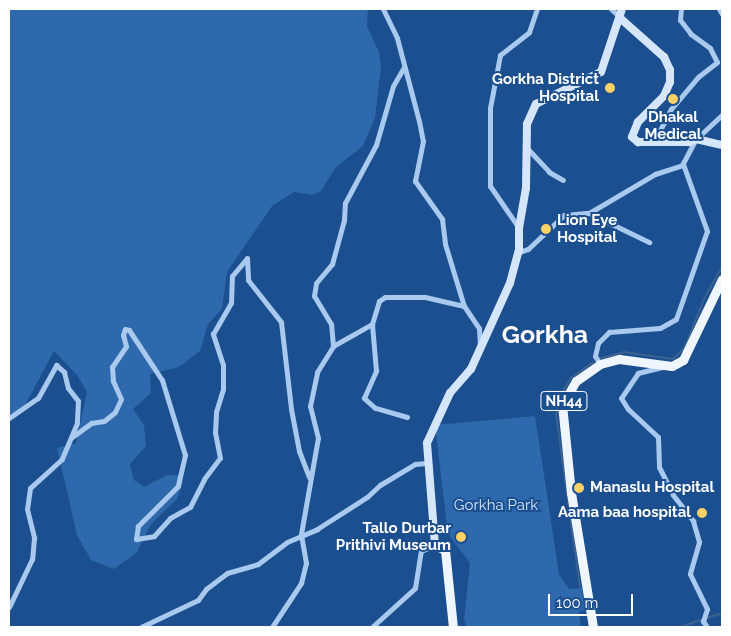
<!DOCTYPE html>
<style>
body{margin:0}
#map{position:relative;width:731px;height:636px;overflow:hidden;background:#1b4f8f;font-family:Raleway,sans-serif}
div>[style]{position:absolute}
.green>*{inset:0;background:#2e69ad}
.stream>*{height:2px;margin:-1px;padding:0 1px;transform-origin:1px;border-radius:1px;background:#3c6290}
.street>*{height:5px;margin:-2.5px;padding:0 2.5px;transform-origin:2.5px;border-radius:2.5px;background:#a9c9ee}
.secondary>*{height:8px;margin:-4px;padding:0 4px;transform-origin:4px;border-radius:4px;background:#d6e6fa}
.primary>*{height:9px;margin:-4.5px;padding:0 4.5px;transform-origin:4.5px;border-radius:4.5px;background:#f0f6ff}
.dots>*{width:14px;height:14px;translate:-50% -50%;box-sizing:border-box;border:2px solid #1b4f8f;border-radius:50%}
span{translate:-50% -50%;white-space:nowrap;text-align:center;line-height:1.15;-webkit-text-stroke:4px #1b4f8f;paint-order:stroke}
.shield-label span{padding:1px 4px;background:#1b4f8f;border:1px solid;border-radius:4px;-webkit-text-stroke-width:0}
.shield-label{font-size:14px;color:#fff;font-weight:700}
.poi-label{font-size:15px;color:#fff;font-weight:700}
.right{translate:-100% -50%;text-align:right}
.left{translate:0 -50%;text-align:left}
.park-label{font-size:15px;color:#cfe3fa}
.town-label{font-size:25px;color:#fff;font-weight:700}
.frame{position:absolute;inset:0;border:10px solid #fff;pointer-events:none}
.scale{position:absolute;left:548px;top:594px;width:85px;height:22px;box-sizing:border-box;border:2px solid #fff;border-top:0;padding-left:6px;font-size:15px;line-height:18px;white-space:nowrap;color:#fff;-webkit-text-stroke:4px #1b4f8f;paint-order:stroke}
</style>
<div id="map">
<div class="green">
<div style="clip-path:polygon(9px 9px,368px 9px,367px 26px,379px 52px,381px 66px,375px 118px,363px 146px,336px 167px,321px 191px,312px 195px,294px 192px,272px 206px,227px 272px,222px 309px,208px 324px,200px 351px,179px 367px,150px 374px,151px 393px,133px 409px,144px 425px,146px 446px,130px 464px,134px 480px,144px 487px,167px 475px,179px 475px,183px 482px,177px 499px,151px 524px,137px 552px,114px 569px,91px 560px,77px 535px,57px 448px,76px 443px,87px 392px,77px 375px,54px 351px,24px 407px,9px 417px)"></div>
<div style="clip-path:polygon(535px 416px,559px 574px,569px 589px,582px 588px,585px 610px,579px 612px,581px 627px,467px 627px,464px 619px,470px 563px,448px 534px,435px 425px)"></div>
</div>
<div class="stream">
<div style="left:598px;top:359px;width:27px;rotate:-15deg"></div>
<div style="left:624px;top:352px;width:49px;rotate:8.1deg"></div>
<div style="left:673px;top:359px;width:17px;rotate:-45deg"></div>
<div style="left:685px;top:347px;width:52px;rotate:-68.4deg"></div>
<div style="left:704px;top:299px;width:37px;rotate:-61deg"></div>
<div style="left:580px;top:587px;width:175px;rotate:-97.9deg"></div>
<div style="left:556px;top:414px;width:17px;rotate:-80deg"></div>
<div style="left:559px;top:397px;width:22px;rotate:-58deg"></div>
<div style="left:571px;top:378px;width:27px;rotate:-36deg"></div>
<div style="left:680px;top:627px;width:41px;rotate:-18.4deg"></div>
<div style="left:719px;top:614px;width:4px;rotate:34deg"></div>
</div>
<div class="street">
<div style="left:383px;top:9px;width:32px;rotate:64deg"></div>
<div style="left:397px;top:38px;width:86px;rotate:75.2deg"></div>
<div style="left:419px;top:121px;width:20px;rotate:79deg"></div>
<div style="left:423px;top:141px;width:41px;rotate:101.3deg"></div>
<div style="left:415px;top:181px;width:47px;rotate:54.6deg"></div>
<div style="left:442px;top:219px;width:25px;rotate:83deg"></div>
<div style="left:445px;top:244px;width:65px;rotate:73deg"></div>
<div style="left:464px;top:306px;width:27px;rotate:56deg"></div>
<div style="left:479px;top:328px;width:18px;rotate:87deg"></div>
<div style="left:611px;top:9px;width:12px;rotate:42deg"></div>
<div style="left:719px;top:9px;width:6px;rotate:59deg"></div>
<div style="left:655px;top:140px;width:35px;rotate:-63deg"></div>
<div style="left:671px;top:109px;width:42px;rotate:-49.8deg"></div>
<div style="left:698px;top:77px;width:24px;rotate:-38deg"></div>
<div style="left:717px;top:62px;width:16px;rotate:-117deg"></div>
<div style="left:710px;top:48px;width:24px;rotate:-144deg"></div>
<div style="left:691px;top:34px;width:18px;rotate:-128deg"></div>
<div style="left:680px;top:20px;width:11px;rotate:-85deg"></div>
<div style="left:527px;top:148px;width:33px;rotate:47deg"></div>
<div style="left:549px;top:172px;width:16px;rotate:30deg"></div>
<div style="left:589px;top:213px;width:67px;rotate:25.8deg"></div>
<div style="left:519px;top:228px;width:51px;rotate:-124.6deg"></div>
<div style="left:490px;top:186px;width:78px;rotate:-90deg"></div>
<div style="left:490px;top:108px;width:54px;rotate:-79.3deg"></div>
<div style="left:500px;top:55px;width:37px;rotate:-38deg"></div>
<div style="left:529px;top:32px;width:24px;rotate:-71deg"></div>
<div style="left:519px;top:252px;width:9px;rotate:-18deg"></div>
<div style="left:528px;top:249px;width:50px;rotate:-43.4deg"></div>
<div style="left:564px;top:215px;width:25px;rotate:-5deg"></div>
<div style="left:589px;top:213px;width:77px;rotate:-30.6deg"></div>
<div style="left:655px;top:174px;width:28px;rotate:-18deg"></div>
<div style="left:682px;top:165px;width:30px;rotate:-62deg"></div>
<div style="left:696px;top:139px;width:35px;rotate:-43deg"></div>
<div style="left:333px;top:346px;width:22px;rotate:-95deg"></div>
<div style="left:331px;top:324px;width:33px;rotate:-121deg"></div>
<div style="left:314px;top:296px;width:13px;rotate:-81deg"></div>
<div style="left:316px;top:283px;width:25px;rotate:-50deg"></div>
<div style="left:332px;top:264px;width:46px;rotate:-74.7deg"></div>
<div style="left:344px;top:220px;width:17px;rotate:-87deg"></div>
<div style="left:345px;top:203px;width:66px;rotate:-61.9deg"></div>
<div style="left:376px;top:145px;width:61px;rotate:-73.9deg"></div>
<div style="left:393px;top:86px;width:22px;rotate:-60deg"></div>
<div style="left:600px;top:364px;width:9px;rotate:-122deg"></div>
<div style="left:595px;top:356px;width:13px;rotate:-77deg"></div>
<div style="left:598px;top:343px;width:16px;rotate:-45deg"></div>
<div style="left:609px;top:332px;width:51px;rotate:-4.5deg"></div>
<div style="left:660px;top:328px;width:18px;rotate:-29deg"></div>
<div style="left:676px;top:319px;width:93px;rotate:-70.6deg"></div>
<div style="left:707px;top:231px;width:71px;rotate:-109.7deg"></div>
<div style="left:662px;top:367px;width:25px;rotate:166deg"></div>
<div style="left:638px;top:373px;width:30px;rotate:124deg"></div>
<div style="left:621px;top:398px;width:13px;rotate:58deg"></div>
<div style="left:628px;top:409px;width:41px;rotate:43deg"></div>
<div style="left:658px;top:437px;width:30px;rotate:88deg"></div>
<div style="left:659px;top:467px;width:31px;rotate:63deg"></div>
<div style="left:673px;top:495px;width:33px;rotate:52deg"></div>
<div style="left:693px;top:521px;width:22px;rotate:74deg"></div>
<div style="left:699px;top:542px;width:33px;rotate:106deg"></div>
<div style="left:690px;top:574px;width:39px;rotate:64deg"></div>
<div style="left:707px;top:609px;width:13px;rotate:108deg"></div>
<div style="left:703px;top:621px;width:7px;rotate:56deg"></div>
<div style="left:407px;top:417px;width:33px;rotate:-164deg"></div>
<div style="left:375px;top:408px;width:15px;rotate:-138deg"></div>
<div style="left:364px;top:398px;width:30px;rotate:-66deg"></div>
<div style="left:376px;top:371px;width:47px;rotate:-94.9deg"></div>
<div style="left:372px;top:324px;width:24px;rotate:-73deg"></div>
<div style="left:379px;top:301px;width:7px;rotate:-34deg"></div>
<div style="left:385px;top:297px;width:40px"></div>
<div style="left:425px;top:297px;width:40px;rotate:13deg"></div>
<div style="left:9px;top:418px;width:35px;rotate:-35deg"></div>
<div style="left:38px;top:398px;width:38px;rotate:-61deg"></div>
<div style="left:56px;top:365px;width:11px;rotate:41deg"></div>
<div style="left:64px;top:372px;width:16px;rotate:76deg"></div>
<div style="left:68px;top:388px;width:16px;rotate:52deg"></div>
<div style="left:78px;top:401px;width:22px;rotate:93deg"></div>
<div style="left:77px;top:423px;width:39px;rotate:113deg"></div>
<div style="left:62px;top:459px;width:43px;rotate:137.8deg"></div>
<div style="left:30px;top:488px;width:21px;rotate:98deg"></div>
<div style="left:27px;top:509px;width:30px;rotate:76deg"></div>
<div style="left:34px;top:538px;width:21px;rotate:95deg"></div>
<div style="left:32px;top:559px;width:53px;rotate:115.6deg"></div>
<div style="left:72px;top:437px;width:24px;rotate:-36deg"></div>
<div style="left:91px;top:423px;width:13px;rotate:-9deg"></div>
<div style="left:104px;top:421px;width:14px;rotate:-39deg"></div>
<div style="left:115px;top:412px;width:14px;rotate:-65deg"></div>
<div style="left:121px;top:399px;width:20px;rotate:-114deg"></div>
<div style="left:113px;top:381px;width:14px;rotate:-94deg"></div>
<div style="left:112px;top:367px;width:25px;rotate:-56deg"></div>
<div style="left:126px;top:346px;width:11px;rotate:-105deg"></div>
<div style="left:123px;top:335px;width:6px;rotate:-72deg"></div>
<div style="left:125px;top:329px;width:4px;rotate:14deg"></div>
<div style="left:129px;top:330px;width:60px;rotate:56.6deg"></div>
<div style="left:162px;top:380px;width:78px;rotate:73deg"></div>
<div style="left:185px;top:455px;width:32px;rotate:103deg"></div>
<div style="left:178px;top:486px;width:57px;rotate:135deg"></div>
<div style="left:138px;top:526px;width:13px;rotate:99deg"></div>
<div style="left:136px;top:539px;width:18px;rotate:-9deg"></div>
<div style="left:154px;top:536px;width:24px;rotate:-48deg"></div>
<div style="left:170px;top:518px;width:23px;rotate:-29deg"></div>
<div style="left:190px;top:507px;width:31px;rotate:-63deg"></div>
<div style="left:204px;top:479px;width:26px;rotate:-53deg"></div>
<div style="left:220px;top:458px;width:25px;rotate:-101deg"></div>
<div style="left:215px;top:433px;width:21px;rotate:-87deg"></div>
<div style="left:216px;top:412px;width:24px;rotate:-73deg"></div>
<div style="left:223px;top:389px;width:24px;rotate:-90deg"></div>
<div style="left:223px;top:365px;width:33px;rotate:-108deg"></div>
<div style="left:213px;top:334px;width:36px;rotate:-60deg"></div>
<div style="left:231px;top:303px;width:27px;rotate:-88deg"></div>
<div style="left:232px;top:276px;width:23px;rotate:-50deg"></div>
<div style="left:247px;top:258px;width:22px;rotate:87deg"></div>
<div style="left:248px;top:280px;width:53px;rotate:51.8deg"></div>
<div style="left:281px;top:322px;width:88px;rotate:83.4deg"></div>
<div style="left:291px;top:409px;width:43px;rotate:79.2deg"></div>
<div style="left:299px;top:451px;width:28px;rotate:69deg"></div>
<div style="left:141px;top:627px;width:63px;rotate:-25.3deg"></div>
<div style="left:198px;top:600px;width:14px;rotate:-54deg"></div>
<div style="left:206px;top:589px;width:26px;rotate:-37deg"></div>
<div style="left:227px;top:573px;width:32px;rotate:-16deg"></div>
<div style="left:258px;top:564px;width:36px;rotate:-37deg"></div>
<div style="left:287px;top:542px;width:33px;rotate:-23deg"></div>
<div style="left:317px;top:529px;width:59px;rotate:-32.6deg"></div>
<div style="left:367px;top:497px;width:18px;rotate:-43deg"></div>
<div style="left:380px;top:485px;width:41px;rotate:-31deg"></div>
<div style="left:415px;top:464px;width:11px;rotate:-5deg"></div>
<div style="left:272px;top:627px;width:53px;rotate:-56.6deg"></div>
<div style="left:301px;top:583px;width:21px;rotate:-76deg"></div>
<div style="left:306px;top:563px;width:29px;rotate:-100deg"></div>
<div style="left:301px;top:534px;width:97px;rotate:-80deg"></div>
<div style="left:318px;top:438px;width:33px;rotate:-104deg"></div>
<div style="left:310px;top:406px;width:35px;rotate:-78deg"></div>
<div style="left:317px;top:372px;width:31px;rotate:-58deg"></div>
<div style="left:333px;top:346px;width:45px;rotate:-29.4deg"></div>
<div style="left:372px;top:627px;width:58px;rotate:-42.2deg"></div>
<div style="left:415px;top:588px;width:37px;rotate:-81deg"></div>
<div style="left:421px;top:551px;width:15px;rotate:-23deg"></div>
</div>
<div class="secondary">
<div style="left:620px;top:18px;width:59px;rotate:41.6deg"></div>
<div style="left:664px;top:57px;width:14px;rotate:65deg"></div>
<div style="left:670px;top:70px;width:12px;rotate:90deg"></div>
<div style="left:670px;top:82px;width:15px;rotate:113deg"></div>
<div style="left:664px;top:96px;width:37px;rotate:135deg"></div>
<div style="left:638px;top:122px;width:16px;rotate:112deg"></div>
<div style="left:632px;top:137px;width:8px;rotate:40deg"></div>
<div style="left:638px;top:142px;width:51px"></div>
<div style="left:689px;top:142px;width:8px;rotate:-23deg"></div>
<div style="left:696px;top:139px;width:27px;rotate:13deg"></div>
<div style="left:435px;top:545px;width:102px;rotate:-94.5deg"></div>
<div style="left:427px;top:443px;width:55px;rotate:-65.3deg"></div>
<div style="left:450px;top:393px;width:32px;rotate:-49deg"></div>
<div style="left:471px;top:369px;width:94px;rotate:-65.6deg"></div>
<div style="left:510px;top:283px;width:34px;rotate:-75deg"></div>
<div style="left:519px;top:250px;width:22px;rotate:-90deg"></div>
<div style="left:519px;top:228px;width:41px;rotate:-80.1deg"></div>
<div style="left:526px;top:188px;width:64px;rotate:-89.1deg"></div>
<div style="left:527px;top:124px;width:22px;rotate:-66deg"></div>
<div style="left:536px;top:104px;width:72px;rotate:-26.2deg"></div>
<div style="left:601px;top:72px;width:66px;rotate:-71.6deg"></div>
</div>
<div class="primary">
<div style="left:435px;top:545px;width:11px;rotate:27deg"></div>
<div style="left:445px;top:550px;width:77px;rotate:84.1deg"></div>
<div style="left:593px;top:627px;width:136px;rotate:-99.3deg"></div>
<div style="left:571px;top:493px;width:88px;rotate:-95.8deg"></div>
<div style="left:562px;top:405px;width:28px;rotate:-60deg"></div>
<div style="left:576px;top:381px;width:29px;rotate:-35deg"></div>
<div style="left:600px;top:364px;width:20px;rotate:-15deg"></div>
<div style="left:619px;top:359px;width:53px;rotate:7.5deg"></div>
<div style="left:672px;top:366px;width:13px;rotate:-29deg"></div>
<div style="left:683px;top:360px;width:90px;rotate:-64.3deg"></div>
</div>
<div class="dots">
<div style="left:610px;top:88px;background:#ffd166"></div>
<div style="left:673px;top:99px;background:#ffd166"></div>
<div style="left:546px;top:229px;background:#ffd166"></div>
<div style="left:579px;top:488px;background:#ffd166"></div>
<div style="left:702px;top:513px;background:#ffd166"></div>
<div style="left:461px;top:537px;background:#ffd166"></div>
</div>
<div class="shield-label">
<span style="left:564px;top:401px">NH44</span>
</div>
<div class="poi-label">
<span class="right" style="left:599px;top:88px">Gorkha District<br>Hospital</span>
<span style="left:673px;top:126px">Dhakal<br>Medical</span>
<span class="left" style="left:557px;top:229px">Lion Eye<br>Hospital</span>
<span class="left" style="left:590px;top:488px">Manaslu Hospital</span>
<span class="right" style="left:691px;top:513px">Aama baa hospital</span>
<span class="right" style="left:451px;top:537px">Tallo Durbar<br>Prithivi Museum</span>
</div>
<div class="park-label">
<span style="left:496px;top:506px">Gorkha Park</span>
</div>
<div class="town-label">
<span style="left:545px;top:334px">Gorkha</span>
</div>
<div class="frame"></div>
<div class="scale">100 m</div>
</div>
